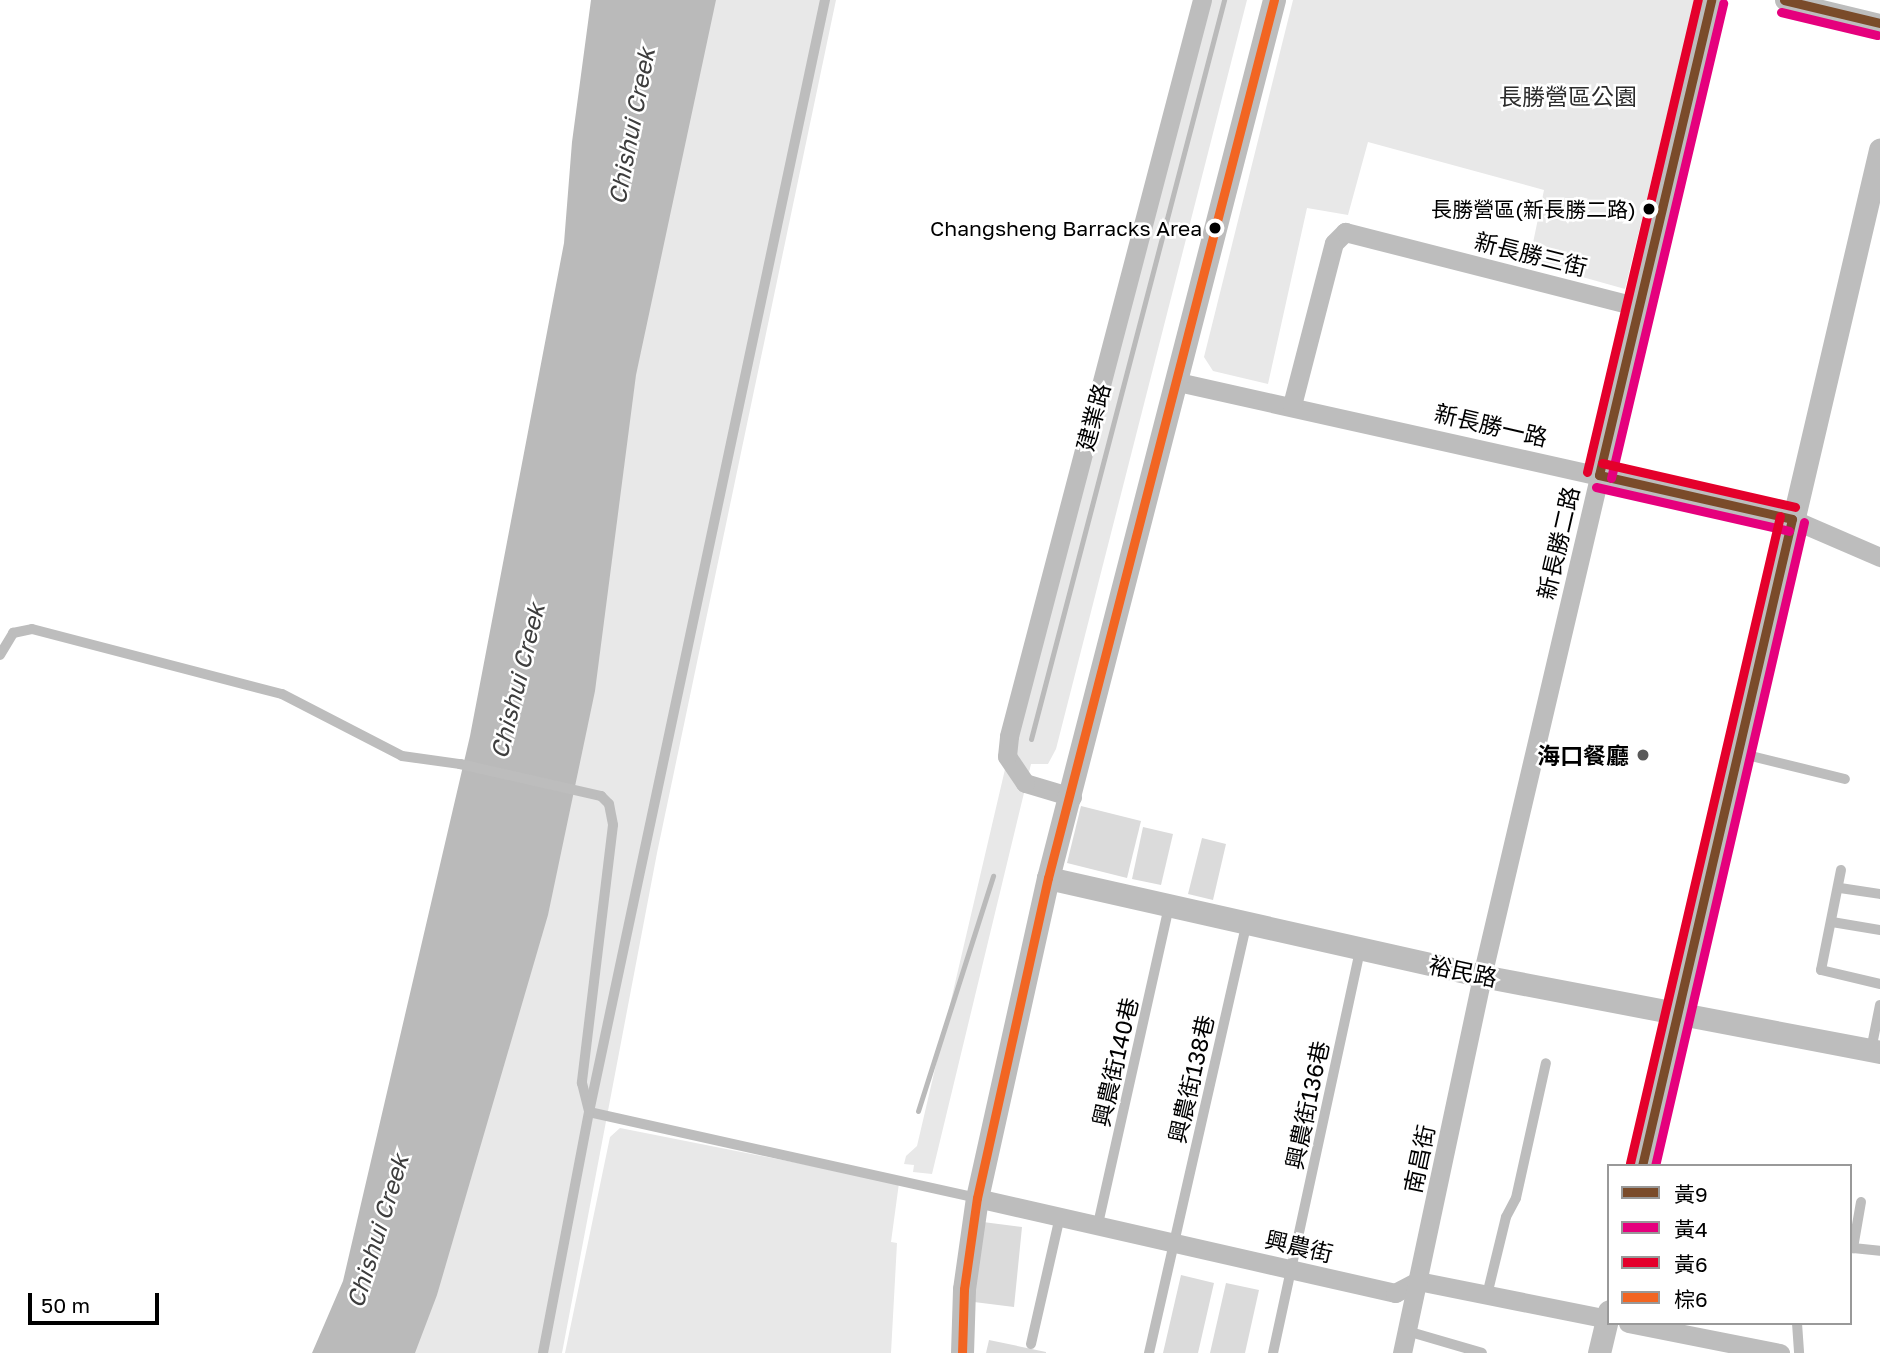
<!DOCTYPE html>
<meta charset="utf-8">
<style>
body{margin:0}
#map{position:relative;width:1880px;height:1353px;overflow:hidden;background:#fff;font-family:"Golos Text","Noto Sans TC",sans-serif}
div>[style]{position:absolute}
.green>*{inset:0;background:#e8e8e8}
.water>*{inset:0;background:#bababa}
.stream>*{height:5px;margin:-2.5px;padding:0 2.5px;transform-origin:2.5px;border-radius:2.5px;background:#bababa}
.building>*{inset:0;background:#dbdbdb}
.service>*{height:10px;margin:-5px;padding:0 5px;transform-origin:5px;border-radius:5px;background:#bdbdbd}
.minor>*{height:19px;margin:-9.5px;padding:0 9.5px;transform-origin:9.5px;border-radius:9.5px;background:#bdbdbd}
.tertiary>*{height:23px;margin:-11.5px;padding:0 11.5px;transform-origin:11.5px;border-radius:11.5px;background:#bdbdbd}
.bus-1>*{height:9px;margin:-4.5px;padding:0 4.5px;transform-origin:4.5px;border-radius:4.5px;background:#7a4b2a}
.bus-2>*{height:9px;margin:-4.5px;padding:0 4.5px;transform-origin:4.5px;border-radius:4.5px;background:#e5007d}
.bus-3>*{height:9px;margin:-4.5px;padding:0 4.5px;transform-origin:4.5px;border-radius:4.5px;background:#e4002b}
.bus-4>*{height:9px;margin:-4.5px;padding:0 4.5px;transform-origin:4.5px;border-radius:4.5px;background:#f26522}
.dots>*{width:19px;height:19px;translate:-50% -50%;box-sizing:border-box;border:4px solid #fff;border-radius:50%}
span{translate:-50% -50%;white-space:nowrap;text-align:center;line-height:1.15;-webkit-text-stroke:5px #fff;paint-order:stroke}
.bus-label{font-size:21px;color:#000}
.right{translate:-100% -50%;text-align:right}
.park-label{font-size:23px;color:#2c2c2c}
.street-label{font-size:23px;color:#000}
.poi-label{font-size:23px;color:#000;font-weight:700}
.water-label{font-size:24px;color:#3d3d3d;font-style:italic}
.legend{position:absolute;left:1607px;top:1164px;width:245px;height:161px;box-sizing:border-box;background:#fff;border:2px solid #999;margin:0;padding:9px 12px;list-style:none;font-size:21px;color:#000}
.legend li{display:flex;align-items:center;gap:14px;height:35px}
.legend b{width:35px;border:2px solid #999}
.scale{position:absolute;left:28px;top:1293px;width:131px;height:32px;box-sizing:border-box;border:4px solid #000;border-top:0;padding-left:9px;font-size:21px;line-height:24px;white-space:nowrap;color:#000;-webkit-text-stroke:5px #fff;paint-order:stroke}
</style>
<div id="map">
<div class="green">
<div style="clip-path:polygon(702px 0,836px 0,657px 853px,562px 1353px,379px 1353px)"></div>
<div style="clip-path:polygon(1204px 0,1247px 0,1056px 749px,1048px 764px,1031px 764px,932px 1174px,913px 1172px,914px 1165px,904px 1164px,906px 1156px,917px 1146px,1013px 735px)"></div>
<div style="clip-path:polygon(1293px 0,1695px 0,1625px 289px,1529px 262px,1544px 190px,1368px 142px,1348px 215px,1307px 208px,1268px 384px,1213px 371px,1204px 357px)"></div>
<div style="clip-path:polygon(620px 1128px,899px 1183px,891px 1242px,897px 1243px,891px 1353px,565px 1353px,610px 1137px)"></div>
</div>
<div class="water">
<div style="clip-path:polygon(591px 0,716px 0,636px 375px,595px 691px,548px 915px,437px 1295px,415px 1353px,312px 1353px,343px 1281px,470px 736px,564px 243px,572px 142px)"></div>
</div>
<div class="stream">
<div style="left:1031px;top:739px;width:764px;rotate:-75.36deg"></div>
<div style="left:918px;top:1111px;width:247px;rotate:-72.3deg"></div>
</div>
<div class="building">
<div style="clip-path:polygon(1081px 806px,1141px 821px,1127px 878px,1067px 863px)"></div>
<div style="clip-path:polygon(1143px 827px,1173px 834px,1161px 885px,1132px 879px)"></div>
<div style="clip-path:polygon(1202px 838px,1226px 844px,1213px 900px,1188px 894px)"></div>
<div style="clip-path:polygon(983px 1222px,1022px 1227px,1014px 1307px,974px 1302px)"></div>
<div style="clip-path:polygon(1181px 1275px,1214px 1283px,1198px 1353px,1163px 1353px)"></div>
<div style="clip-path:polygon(1226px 1283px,1259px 1290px,1245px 1353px,1210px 1353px)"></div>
<div style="clip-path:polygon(989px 1340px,1046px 1352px,1046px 1353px,986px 1353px)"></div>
</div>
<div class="service">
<div style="left:0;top:655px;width:26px;rotate:-59deg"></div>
<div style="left:13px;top:633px;width:19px;rotate:-12deg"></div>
<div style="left:32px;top:629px;width:258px;rotate:14.6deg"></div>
<div style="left:282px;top:694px;width:135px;rotate:27.3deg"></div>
<div style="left:402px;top:756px;width:59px;rotate:7.9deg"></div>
<div style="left:460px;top:764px;width:145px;rotate:12.8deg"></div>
<div style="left:601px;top:796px;width:11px;rotate:45deg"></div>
<div style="left:609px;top:804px;width:21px;rotate:79deg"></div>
<div style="left:613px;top:825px;width:260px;rotate:96.9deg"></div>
<div style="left:582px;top:1083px;width:30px;rotate:76deg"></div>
<div style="left:589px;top:1112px;width:396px;rotate:12.5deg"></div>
<div style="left:1739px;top:753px;width:109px;rotate:13.8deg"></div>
<div style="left:1841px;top:870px;width:102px;rotate:101.3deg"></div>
<div style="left:1821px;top:970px;width:61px;rotate:13.3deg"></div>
<div style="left:1840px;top:888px;width:40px;rotate:8.5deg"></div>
<div style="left:1832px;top:922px;width:49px;rotate:9.5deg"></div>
<div style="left:1871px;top:1050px;width:46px;rotate:-78.7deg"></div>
<div style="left:1861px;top:1202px;width:47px;rotate:99.9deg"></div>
<div style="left:1853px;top:1248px;width:27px;rotate:6deg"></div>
<div style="left:1098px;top:1224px;width:325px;rotate:-77.4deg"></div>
<div style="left:1487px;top:1295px;width:80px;rotate:-76.3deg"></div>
<div style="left:1506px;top:1217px;width:21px;rotate:-62deg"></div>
<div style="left:1516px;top:1198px;width:138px;rotate:-77.5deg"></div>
<div style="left:1797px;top:1323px;width:30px;rotate:86deg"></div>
<div style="left:1407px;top:1331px;width:78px;rotate:16.3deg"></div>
<div style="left:1031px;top:1344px;width:131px;rotate:-77.2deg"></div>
<div style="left:543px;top:1353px;width:245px;rotate:-79.2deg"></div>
<div style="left:589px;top:1112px;width:1137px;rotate:-78.02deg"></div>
<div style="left:1149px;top:1353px;width:439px;rotate:-77.2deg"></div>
<div style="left:1273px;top:1353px;width:412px;rotate:-77.8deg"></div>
</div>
<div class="minor">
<div style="left:1784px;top:0;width:99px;rotate:13.5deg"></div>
<div style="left:1178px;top:382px;width:629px;rotate:12.58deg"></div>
<div style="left:1792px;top:519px;width:96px;rotate:23.4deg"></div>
<div style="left:1292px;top:405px;width:167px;rotate:-75.5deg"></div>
<div style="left:1334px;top:243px;width:16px;rotate:-45deg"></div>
<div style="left:1345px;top:232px;width:303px;rotate:14.3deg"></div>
<div style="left:1072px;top:797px;width:49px;rotate:-163.4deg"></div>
<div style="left:1025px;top:783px;width:32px;rotate:-124deg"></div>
<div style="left:1007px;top:756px;width:20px;rotate:-84deg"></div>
<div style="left:1009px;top:736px;width:761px;rotate:-75.31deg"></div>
<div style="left:977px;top:1198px;width:429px;rotate:12.8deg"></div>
<div style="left:1395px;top:1293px;width:26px;rotate:-28deg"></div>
<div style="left:1418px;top:1281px;width:195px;rotate:11.3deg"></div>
<div style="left:1628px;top:1323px;width:155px;rotate:11.2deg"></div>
<div style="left:1402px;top:1353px;width:385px;rotate:-78deg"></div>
<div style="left:1482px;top:976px;width:1003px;rotate:-76.8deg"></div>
</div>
<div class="tertiary">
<div style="left:1048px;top:878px;width:445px;rotate:12.7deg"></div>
<div style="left:1482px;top:976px;width:405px;rotate:10.8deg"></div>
<div style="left:1642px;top:1166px;width:1044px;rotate:-76.82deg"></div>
<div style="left:962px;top:1353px;width:64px;rotate:-88.2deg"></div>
<div style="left:964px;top:1289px;width:92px;rotate:-81.9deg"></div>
<div style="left:977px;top:1198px;width:328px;rotate:-77.5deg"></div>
<div style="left:1048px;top:878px;width:907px;rotate:-75.57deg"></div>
<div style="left:1599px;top:1353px;width:43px;rotate:-76.6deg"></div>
</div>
<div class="bus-1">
<div style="left:1784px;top:0;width:99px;rotate:13.5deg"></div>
<div style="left:1599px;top:475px;width:488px;rotate:-76.7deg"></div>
<div style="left:1599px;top:475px;width:198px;rotate:12.8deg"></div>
<div style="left:1642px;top:1166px;width:664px;rotate:-76.95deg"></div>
</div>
<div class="bus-2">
<div style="left:1781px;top:12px;width:99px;rotate:13.5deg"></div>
<div style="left:1611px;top:478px;width:488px;rotate:-76.7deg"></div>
<div style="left:1596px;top:487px;width:198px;rotate:12.8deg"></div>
<div style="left:1655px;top:1166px;width:661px;rotate:-76.97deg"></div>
</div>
<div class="bus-3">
<div style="left:1602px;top:463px;width:198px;rotate:12.8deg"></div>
<div style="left:1587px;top:472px;width:485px;rotate:-76.8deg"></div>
<div style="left:1630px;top:1163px;width:664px;rotate:-76.95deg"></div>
</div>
<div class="bus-4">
<div style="left:962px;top:1353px;width:64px;rotate:-88.2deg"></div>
<div style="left:964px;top:1289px;width:92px;rotate:-81.9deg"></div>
<div style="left:977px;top:1198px;width:328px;rotate:-77.5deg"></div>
<div style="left:1048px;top:878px;width:907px;rotate:-75.57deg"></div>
</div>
<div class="dots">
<div style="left:1649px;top:209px;background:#000"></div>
<div style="left:1215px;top:228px;background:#000"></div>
<div style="left:1643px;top:755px;background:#595959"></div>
</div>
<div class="bus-label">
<span class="right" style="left:1636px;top:209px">長勝營區(新長勝二路)</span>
<span class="right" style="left:1202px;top:228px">Changsheng Barracks Area</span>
</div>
<div class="park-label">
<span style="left:1568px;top:96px">長勝營區公園</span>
</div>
<div class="street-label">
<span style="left:1531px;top:254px;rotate:14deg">新長勝三街</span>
<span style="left:1093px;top:417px;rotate:-75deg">建業路</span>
<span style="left:1491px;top:425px;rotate:13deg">新長勝一路</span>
<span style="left:1558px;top:543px;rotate:-77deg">新長勝二路</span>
<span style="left:1463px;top:971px;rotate:12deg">裕民路</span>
<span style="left:1115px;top:1062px;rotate:-77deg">興農街140巷</span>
<span style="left:1191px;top:1079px;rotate:-77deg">興農街138巷</span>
<span style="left:1307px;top:1105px;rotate:-78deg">興農街136巷</span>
<span style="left:1419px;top:1159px;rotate:-78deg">南昌街</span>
<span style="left:1299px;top:1246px;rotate:13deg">興農街</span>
</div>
<div class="poi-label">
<span class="right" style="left:1629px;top:755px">海口餐廳</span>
</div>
<div class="water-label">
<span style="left:631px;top:126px;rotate:-79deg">Chishui Creek</span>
<span style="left:517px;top:681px;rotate:-76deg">Chishui Creek</span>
<span style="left:377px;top:1231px;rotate:-73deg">Chishui Creek</span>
</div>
<ul class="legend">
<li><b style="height:9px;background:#7a4b2a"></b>黃9</li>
<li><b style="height:9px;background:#e5007d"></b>黃4</li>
<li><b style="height:9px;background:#e4002b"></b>黃6</li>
<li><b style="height:9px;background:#f26522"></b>棕6</li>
</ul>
<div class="scale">50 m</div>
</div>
